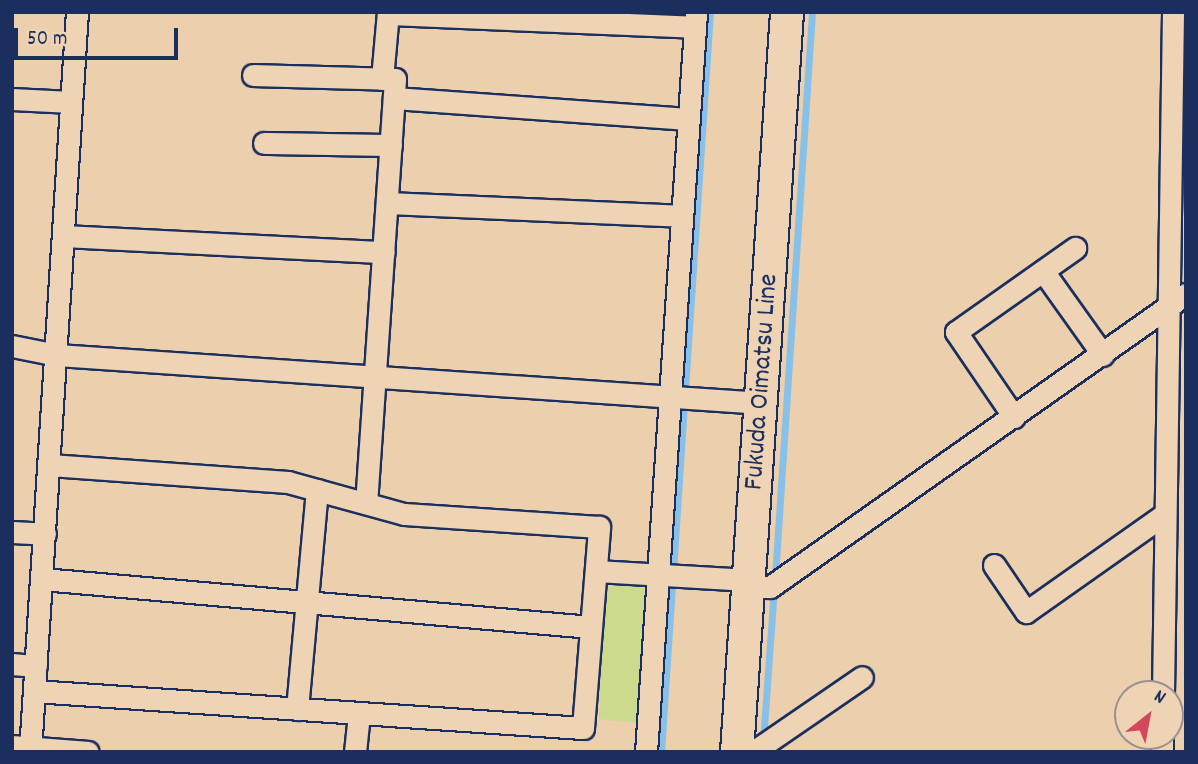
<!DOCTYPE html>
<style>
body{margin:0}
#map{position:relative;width:1198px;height:764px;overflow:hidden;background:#ecd0ad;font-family:Dekko,sans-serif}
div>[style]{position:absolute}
.green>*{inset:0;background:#cbda8d}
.stream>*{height:7px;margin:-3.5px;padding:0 3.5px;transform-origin:3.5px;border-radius:3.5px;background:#89c0e7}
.roads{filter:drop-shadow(2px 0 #1b2f5e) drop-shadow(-2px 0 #1b2f5e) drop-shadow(0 2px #1b2f5e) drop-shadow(0 -2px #1b2f5e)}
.minor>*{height:21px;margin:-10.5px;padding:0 10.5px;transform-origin:10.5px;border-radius:10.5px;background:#eed3b5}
.secondary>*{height:32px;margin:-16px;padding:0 16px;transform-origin:16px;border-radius:16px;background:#eed3b5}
span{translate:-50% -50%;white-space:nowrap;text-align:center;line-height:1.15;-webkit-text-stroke:6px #eed3b5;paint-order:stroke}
.street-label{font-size:28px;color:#1b2f5e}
.frame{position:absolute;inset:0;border:14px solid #1b2f5e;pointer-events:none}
.north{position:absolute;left:1114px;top:680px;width:70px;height:70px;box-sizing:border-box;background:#eed3b5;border:2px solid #9a9192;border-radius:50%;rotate:31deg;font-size:19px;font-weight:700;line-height:28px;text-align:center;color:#1b2f5e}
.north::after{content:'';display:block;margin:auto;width:24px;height:32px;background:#d1495b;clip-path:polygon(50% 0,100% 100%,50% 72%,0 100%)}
.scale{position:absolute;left:14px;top:28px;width:164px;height:32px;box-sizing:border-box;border:4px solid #1b2f5e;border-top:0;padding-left:9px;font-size:21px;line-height:24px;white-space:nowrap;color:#1b2f5e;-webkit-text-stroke:5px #eed3b5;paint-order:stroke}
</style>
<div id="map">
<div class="green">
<div style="clip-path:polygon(617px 581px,645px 584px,638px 723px,599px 719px,604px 592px)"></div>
</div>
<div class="stream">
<div style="left:775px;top:577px;width:566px;rotate:-86.25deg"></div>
<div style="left:1171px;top:739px;width:47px;rotate:-88.8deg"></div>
<div style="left:763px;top:741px;width:152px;rotate:-85.9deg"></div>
<div style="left:661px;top:752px;width:742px;rotate:-86.21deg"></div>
</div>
<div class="roads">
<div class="minor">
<div style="left:388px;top:14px;width:307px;rotate:2.4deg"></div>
<div style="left:253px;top:75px;width:142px;rotate:1.6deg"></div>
<div style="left:395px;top:79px;width:425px;rotate:93.9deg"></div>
<div style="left:382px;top:79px;width:67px;rotate:-84.9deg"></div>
<div style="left:394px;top:98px;width:295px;rotate:4.1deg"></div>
<div style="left:12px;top:99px;width:59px;rotate:2.9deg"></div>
<div style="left:264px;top:143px;width:127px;rotate:0.9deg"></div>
<div style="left:387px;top:203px;width:294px;rotate:2.5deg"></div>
<div style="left:64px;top:236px;width:320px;rotate:2.9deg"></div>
<div style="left:1043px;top:271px;width:103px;rotate:54.5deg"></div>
<div style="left:12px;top:346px;width:46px;rotate:11.3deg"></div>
<div style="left:57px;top:355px;width:707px;rotate:3.89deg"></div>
<div style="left:1014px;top:417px;width:103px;rotate:-124.3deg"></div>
<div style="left:956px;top:332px;width:146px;rotate:-35.2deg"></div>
<div style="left:12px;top:532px;width:33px;rotate:3deg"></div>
<div style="left:994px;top:565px;width:57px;rotate:55.8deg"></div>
<div style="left:1026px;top:612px;width:170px;rotate:-35.2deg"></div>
<div style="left:596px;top:571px;width:153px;rotate:3.4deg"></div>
<div style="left:42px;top:579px;width:551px;rotate:5deg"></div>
<div style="left:749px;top:587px;width:21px"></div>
<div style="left:770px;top:587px;width:509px;rotate:-35.16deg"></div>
<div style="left:12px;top:664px;width:24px;rotate:5deg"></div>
<div style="left:34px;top:691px;width:550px;rotate:3.86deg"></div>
<div style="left:583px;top:728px;width:202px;rotate:-85.4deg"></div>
<div style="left:599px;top:527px;width:195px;rotate:-176.2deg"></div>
<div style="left:404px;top:514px;width:120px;rotate:-164.6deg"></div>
<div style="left:288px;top:482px;width:239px;rotate:-175.9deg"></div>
<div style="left:1163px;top:694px;width:682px;rotate:-89.16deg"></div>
<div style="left:297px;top:709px;width:220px;rotate:-84.8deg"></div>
<div style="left:12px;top:746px;width:76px;rotate:4.5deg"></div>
<div style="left:30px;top:752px;width:741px;rotate:-86.37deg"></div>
<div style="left:355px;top:752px;width:39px;rotate:-84deg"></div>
<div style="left:646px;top:752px;width:742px;rotate:-86.13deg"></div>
<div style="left:753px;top:752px;width:132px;rotate:-34.5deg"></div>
<div style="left:1162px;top:752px;width:16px;rotate:-90deg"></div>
</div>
<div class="secondary">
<div style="left:737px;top:752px;width:742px;rotate:-86.13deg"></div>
</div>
</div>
<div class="street-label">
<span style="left:763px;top:382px;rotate:-86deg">Fukuda Oimatsu Line</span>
</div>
<div class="frame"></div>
<div class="north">N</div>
<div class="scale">50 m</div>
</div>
